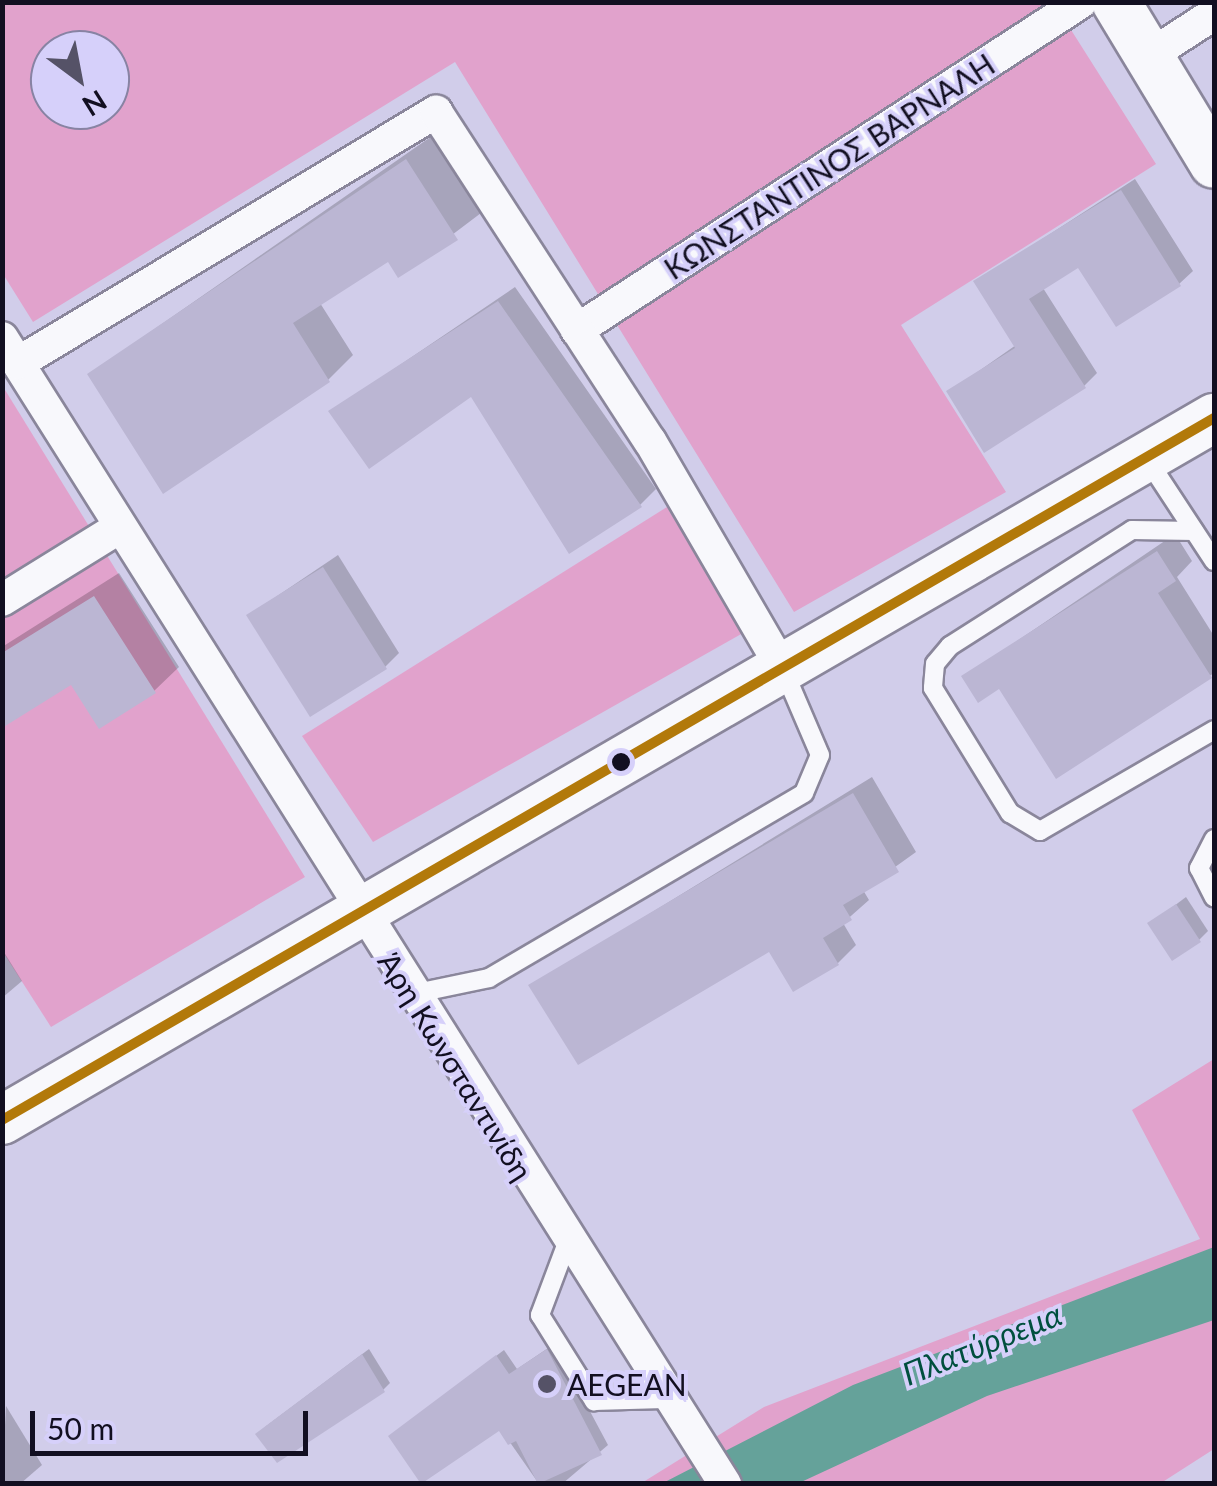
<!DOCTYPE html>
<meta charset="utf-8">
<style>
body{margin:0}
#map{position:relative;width:1217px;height:1486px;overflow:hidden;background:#d1cdea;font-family:Lato,sans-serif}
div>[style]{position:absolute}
.green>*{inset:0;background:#e1a2cc}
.water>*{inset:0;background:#65a29a}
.shadow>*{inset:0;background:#0003}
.building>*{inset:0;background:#bbb6d3}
.roads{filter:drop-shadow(2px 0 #8a869b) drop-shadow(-2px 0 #8a869b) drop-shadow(0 2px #8a869b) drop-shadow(0 -2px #8a869b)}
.service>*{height:18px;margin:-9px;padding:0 9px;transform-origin:9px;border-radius:9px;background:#f8f8fc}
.minor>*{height:32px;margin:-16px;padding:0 16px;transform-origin:16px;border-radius:16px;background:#f8f8fc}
.secondary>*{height:48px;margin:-24px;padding:0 24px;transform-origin:24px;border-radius:24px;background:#f8f8fc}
.bus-1>*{height:10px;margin:-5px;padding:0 5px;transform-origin:5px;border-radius:5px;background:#b2790a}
.dots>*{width:28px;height:28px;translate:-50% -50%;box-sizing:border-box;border:5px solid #d6d0fa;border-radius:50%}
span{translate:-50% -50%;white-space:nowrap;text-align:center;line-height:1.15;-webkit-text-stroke:8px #d6d0fa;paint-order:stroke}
.street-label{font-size:30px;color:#120f21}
.poi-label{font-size:30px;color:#120f21}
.left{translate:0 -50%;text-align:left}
.water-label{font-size:32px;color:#004f3e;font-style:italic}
.frame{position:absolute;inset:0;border:5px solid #120f21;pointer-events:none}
.north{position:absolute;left:30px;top:30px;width:100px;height:100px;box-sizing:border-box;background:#d6d0fa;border:2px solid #8883a3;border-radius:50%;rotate:148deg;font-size:28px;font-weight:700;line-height:40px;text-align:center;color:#120f21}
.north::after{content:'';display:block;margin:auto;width:35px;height:45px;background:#555267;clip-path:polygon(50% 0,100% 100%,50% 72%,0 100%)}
.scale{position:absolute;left:30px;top:1411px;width:278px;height:45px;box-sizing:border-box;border:5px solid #120f21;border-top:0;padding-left:12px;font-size:30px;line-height:35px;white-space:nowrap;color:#120f21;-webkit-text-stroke:8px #d6d0fa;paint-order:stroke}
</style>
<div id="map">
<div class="green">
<div style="clip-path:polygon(evenodd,3px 3px,1054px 3px,1156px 164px,901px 325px,1006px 492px,794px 612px,455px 62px,33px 322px,3px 274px,3px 3px,50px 50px,110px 50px,110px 110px,50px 110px,50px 50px)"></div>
<div style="clip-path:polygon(2px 385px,305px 877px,51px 1027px,3px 952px)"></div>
<div style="clip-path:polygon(667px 507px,743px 633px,373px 842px,302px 736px)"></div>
<div style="clip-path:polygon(1214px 1059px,1214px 1449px,1161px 1483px,640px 1484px,764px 1407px,1200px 1239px,1132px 1110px)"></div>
</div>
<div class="water">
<div style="clip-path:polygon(1214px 1247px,1214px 1320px,987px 1396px,799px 1483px,661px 1484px,853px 1385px)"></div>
</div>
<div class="shadow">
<div style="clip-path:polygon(432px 136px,481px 213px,399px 275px,389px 259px,320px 303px,353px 355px,328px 380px,90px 374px)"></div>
<div style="clip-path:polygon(1135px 179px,1193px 271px,1179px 284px,1079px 265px,1043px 288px,1097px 373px,1084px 386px,949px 392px,1016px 345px,976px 282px)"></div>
<div style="clip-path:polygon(515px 287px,656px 489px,640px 505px,472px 393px,332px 411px)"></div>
<div style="clip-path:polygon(1175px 534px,1192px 561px,1177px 577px,1214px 636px,1214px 673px,1057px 775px,999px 686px,964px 677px)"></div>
<div style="clip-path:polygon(338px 555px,399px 653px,385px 667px,249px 615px)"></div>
<div style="clip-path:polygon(119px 573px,179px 667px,154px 691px,72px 681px,2px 725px,2px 647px)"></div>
<div style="clip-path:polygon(872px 777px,916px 852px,863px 890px,869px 900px,843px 923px,856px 945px,838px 963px,770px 948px,532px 986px)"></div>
<div style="clip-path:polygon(1186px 897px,1208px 931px,1199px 940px,1150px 924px)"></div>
<div style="clip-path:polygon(2px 949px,22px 981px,2px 998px)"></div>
<div style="clip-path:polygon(554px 1344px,608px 1445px,562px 1484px,539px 1484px,500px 1428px,399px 1429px,504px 1350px,517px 1369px)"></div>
<div style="clip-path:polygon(369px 1349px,390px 1383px,383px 1390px,265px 1427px)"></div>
<div style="clip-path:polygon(6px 1406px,42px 1465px,20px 1484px,2px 1484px)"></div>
</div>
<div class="building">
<div style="clip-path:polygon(406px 159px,458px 240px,398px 278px,388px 262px,293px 323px,330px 382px,163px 494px,87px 374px)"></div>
<div style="clip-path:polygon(1121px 190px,1181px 286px,1116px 327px,1078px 268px,1029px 299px,1086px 388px,984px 453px,946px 391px,1015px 348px,973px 281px)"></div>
<div style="clip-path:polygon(498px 301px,642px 507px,569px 554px,471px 397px,369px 469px,328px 411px)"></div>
<div style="clip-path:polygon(1157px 551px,1176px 581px,1158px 593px,1212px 678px,1056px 779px,999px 689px,978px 703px,961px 676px)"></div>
<div style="clip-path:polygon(323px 567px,387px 669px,310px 717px,246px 615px)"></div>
<div style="clip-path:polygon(94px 596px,156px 693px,99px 729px,71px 685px,2px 728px,2px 653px)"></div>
<div style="clip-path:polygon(853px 793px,899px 872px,843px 905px,852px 920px,823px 938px,839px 965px,793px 992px,769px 952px,578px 1065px,528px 985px)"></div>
<div style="clip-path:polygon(1176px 904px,1201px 942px,1172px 961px,1147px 923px)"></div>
<div style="clip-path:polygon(547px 1349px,602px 1455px,538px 1484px,516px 1441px,508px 1445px,499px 1431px,421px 1484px,388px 1436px,496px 1355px,509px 1374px)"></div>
<div style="clip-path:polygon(362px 1354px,385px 1392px,277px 1463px,255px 1434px)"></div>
</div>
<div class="roads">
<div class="service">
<div style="left:1147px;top:459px;width:122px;rotate:56.7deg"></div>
<div style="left:1194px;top:531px;width:62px;rotate:-179.1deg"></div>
<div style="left:1132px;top:530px;width:216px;rotate:147.5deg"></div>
<div style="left:950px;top:646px;width:23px;rotate:130deg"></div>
<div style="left:935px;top:664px;width:24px;rotate:95deg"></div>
<div style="left:933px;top:688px;width:147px;rotate:58.4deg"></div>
<div style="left:1010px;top:813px;width:35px;rotate:31deg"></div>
<div style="left:1040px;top:831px;width:201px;rotate:-30.1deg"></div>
<div style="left:1214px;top:839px;width:33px;rotate:117deg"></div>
<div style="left:1199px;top:868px;width:33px;rotate:63deg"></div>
<div style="left:412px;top:994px;width:79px;rotate:-11.7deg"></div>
<div style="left:489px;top:978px;width:365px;rotate:-30.4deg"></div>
<div style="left:804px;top:793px;width:41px;rotate:-67.2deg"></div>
<div style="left:820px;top:755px;width:91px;rotate:-113.2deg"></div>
<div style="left:567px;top:1243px;width:77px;rotate:110.6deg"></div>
<div style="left:540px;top:1315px;width:102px;rotate:57.9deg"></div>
<div style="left:594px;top:1401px;width:70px;rotate:-1.6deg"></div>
</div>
<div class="minor">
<div style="left:1149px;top:56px;width:77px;rotate:-32.9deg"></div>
<div style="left:577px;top:330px;width:601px;rotate:-33.06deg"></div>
<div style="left:2px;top:338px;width:1355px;rotate:57.75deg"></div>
<div style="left:18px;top:363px;width:488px;rotate:-31deg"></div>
<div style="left:436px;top:112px;width:392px;rotate:57deg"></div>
<div style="left:650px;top:441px;width:266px;rotate:59.8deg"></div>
<div style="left:2px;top:600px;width:139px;rotate:-31.7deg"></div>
</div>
<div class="secondary">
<div style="left:1116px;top:2px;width:189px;rotate:58.8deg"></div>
<div style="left:2px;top:1120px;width:1401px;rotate:-30.08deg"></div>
</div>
</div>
<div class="bus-1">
<div style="left:2px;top:1120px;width:1401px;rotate:-30.08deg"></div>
</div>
<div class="dots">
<div style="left:621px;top:762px;background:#120f21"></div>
<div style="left:547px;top:1384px;background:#555267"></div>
</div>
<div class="street-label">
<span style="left:829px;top:166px;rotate:-33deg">ΚΩΝΣΤΑΝΤΙΝΟΣ ΒΑΡΝΑΛΗ</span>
<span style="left:456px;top:1066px;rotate:58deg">Άρη Κωνσταντινίδη</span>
</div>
<div class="poi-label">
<span class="left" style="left:567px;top:1384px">AEGEAN</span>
</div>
<div class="water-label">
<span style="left:982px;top:1344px;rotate:-22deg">Πλατύρρεμα</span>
</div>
<div class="frame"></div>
<div class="north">N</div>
<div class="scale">50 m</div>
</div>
